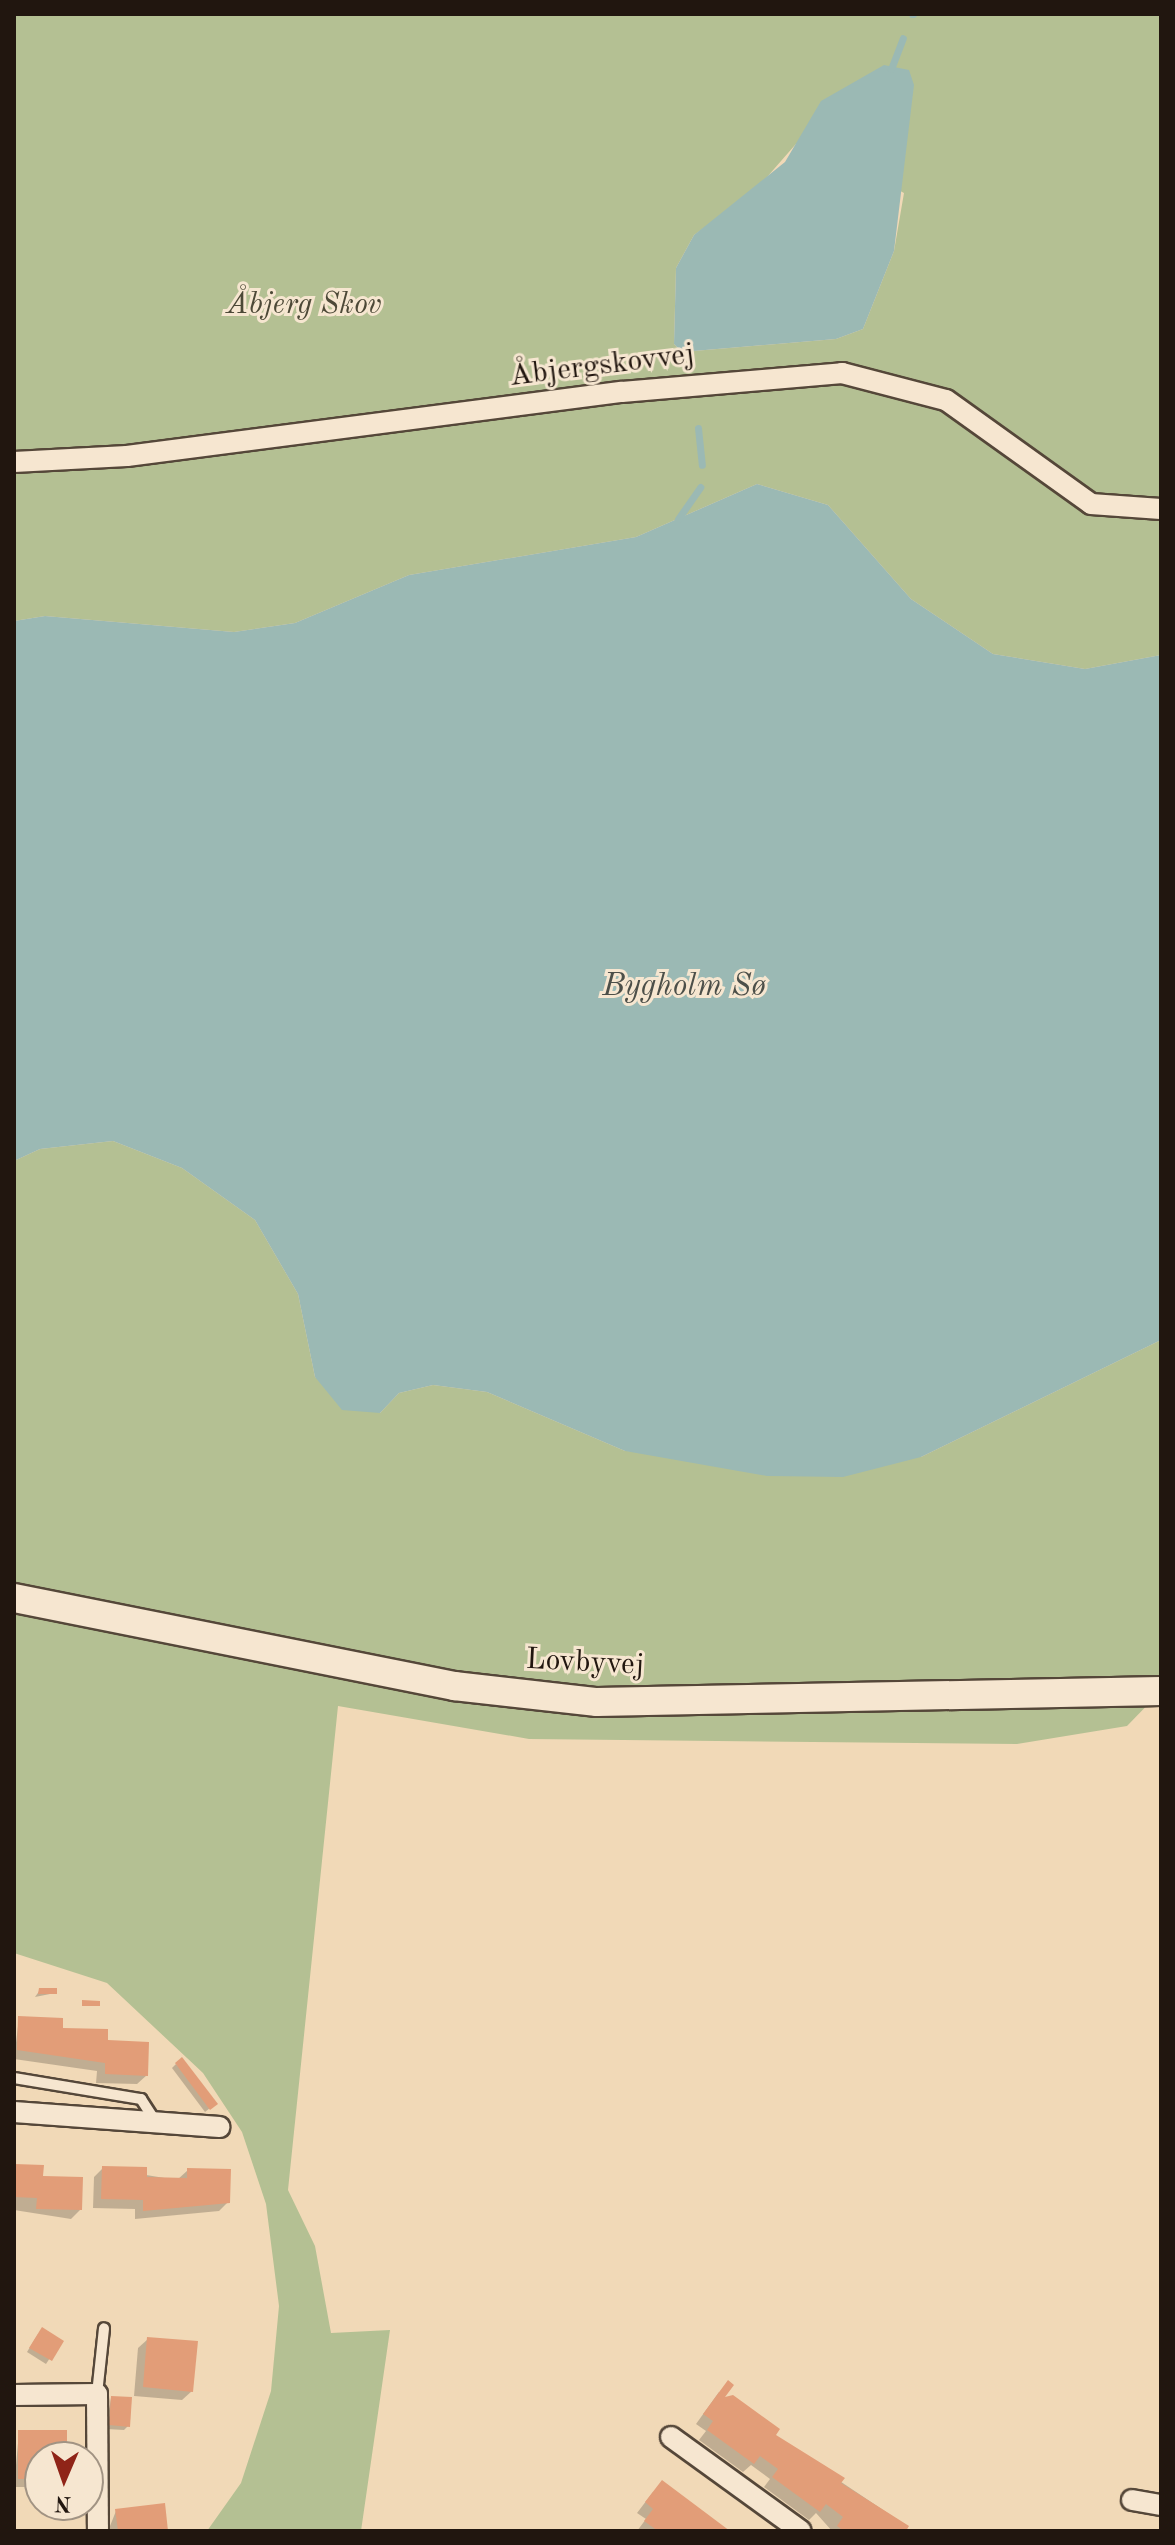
<!DOCTYPE html>
<meta charset="utf-8">
<style>
body{margin:0}
#map{position:relative;width:1175px;height:2545px;overflow:hidden;background:#f1d9b7;font-family:"Old Standard TT",serif}
div>[style]{position:absolute}
.green>*{inset:0;background:#b4c093}
.water>*{inset:0;background:#9bb9b4}
.shadow>*{inset:0;background:#0003}
.stream>*{height:7px;margin:-3.5px;padding:0 3.5px;transform-origin:3.5px;border-radius:3.5px;background:#9bb9b4}
.building>*{inset:0;background:#e29d78}
.roads{filter:drop-shadow(2px 0 #554739) drop-shadow(-2px 0 #554739) drop-shadow(0 2px #554739) drop-shadow(0 -2px #554739)}
.lane>*{height:10px;margin:-5px;padding:0 5px;transform-origin:5px;border-radius:5px;background:#f6e6d0}
.street>*{height:20px;margin:-10px;padding:0 10px;transform-origin:10px;border-radius:10px;background:#f6e6d0}
.secondary>*{height:28px;margin:-14px;padding:0 14px;transform-origin:14px;border-radius:14px;background:#f6e6d0}
span{translate:-50% -50%;white-space:nowrap;text-align:center;line-height:1.15;-webkit-text-stroke:6px #f6e6d0;paint-order:stroke}
.park-label{font-size:30px;color:#4d4937;font-style:italic}
.street-label{font-size:30px;color:#21160f}
.water-label{font-size:32px;color:#4c4f49;font-style:italic}
.frame{position:absolute;inset:0;border:16px solid #21160f;pointer-events:none}
.north{position:absolute;left:24px;top:2441px;width:80px;height:80px;box-sizing:border-box;background:#f6e6d0;border:2px solid #a19383;border-radius:50%;rotate:182deg;font-size:22px;font-weight:700;line-height:32px;text-align:center;color:#21160f}
.north::after{content:'';display:block;margin:auto;width:28px;height:36px;background:#8f2418;clip-path:polygon(50% 0,100% 100%,50% 72%,0 100%)}
</style>
<div id="map">
<div class="green">
<div style="clip-path:polygon(evenodd,14px 14px,1161px 14px,1161px 655px,1085px 669px,993px 654px,911px 599px,828px 505px,757px 484px,636px 537px,409px 575px,295px 623px,234px 632px,45px 616px,14px 621px,14px 14px,802px 137px,904px 193px,894px 251px,863px 329px,836px 339px,682px 352px,674px 344px,676px 268px,694px 235px,753px 193px,802px 137px)"></div>
<div style="clip-path:polygon(113px 1141px,182px 1168px,255px 1220px,298px 1294px,315px 1377px,380px 1413px,399px 1393px,433px 1385px,487px 1392px,625px 1451px,921px 1457px,1161px 1340px,1161px 1691px,1127px 1726px,1017px 1744px,529px 1739px,338px 1706px,288px 2190px,315px 2246px,331px 2333px,390px 2330px,361px 2531px,207px 2531px,241px 2483px,271px 2391px,279px 2306px,266px 2204px,242px 2132px,203px 2073px,107px 1983px,14px 1953px,14px 1161px,40px 1149px)"></div>
</div>
<div class="water">
<div style="clip-path:polygon(884px 65px,909px 70px,914px 85px,894px 251px,863px 329px,836px 339px,682px 352px,674px 344px,676px 268px,694px 235px,785px 162px,821px 101px)"></div>
<div style="clip-path:polygon(757px 484px,828px 505px,911px 599px,993px 654px,1085px 669px,1161px 655px,1161px 1340px,921px 1457px,843px 1477px,767px 1476px,625px 1451px,487px 1392px,433px 1385px,399px 1393px,380px 1413px,342px 1410px,315px 1377px,298px 1294px,255px 1220px,182px 1168px,113px 1141px,40px 1149px,14px 1161px,14px 621px,45px 616px,234px 632px,295px 623px,409px 575px,636px 537px)"></div>
</div>
<div class="shadow">
<div style="clip-path:polygon(40px 1990px,55px 1993px,35px 1997px)"></div>
<div style="clip-path:polygon(19px 2018px,106px 2042px,147px 2075px,137px 2084px,96px 2083px,97px 2071px,14px 2059px)"></div>
<div style="clip-path:polygon(176px 2064px,215px 2104px,205px 2112px,172px 2068px)"></div>
<div style="clip-path:polygon(14px 2166px,41px 2177px,80px 2210px,71px 2219px,14px 2210px)"></div>
<div style="clip-path:polygon(103px 2168px,177px 2180px,188px 2170px,228px 2202px,219px 2211px,135px 2219px,135px 2209px,93px 2208px,94px 2177px)"></div>
<div style="clip-path:polygon(38px 2334px,61px 2341px,46px 2364px,27px 2352px)"></div>
<div style="clip-path:polygon(148px 2339px,192px 2391px,182px 2400px,134px 2396px,138px 2348px)"></div>
<div style="clip-path:polygon(719px 2392px,720px 2401px,907px 2526px,832px 2531px,816px 2513px,809px 2520px,764px 2487px,770px 2479px,751px 2465px,743px 2472px,699px 2440px,706px 2431px,696px 2424px)"></div>
<div style="clip-path:polygon(111px 2398px,128px 2426px,124px 2430px,106px 2429px)"></div>
<div style="clip-path:polygon(19px 2432px,65px 2457px,40px 2457px,40px 2487px,14px 2487px)"></div>
<div style="clip-path:polygon(653px 2492px,726px 2531px,637px 2531px,646px 2519px,637px 2513px)"></div>
<div style="clip-path:polygon(58px 2505px,80px 2505px,81px 2511px,60px 2517px)"></div>
<div style="clip-path:polygon(116px 2511px,166px 2531px,108px 2531px)"></div>
</div>
<div class="stream">
<div style="left:912px;top:14px;width:1px"></div>
<div style="left:891px;top:69px;width:33px;rotate:-69deg"></div>
<div style="left:698px;top:428px;width:37px;rotate:84deg"></div>
<div style="left:678px;top:519px;width:39px;rotate:-55deg"></div>
</div>
<div class="building">
<div style="clip-path:polygon(39px 1988px,57px 1988px,57px 1994px,38px 1994px)"></div>
<div style="clip-path:polygon(82px 2000px,100px 2001px,100px 2006px,82px 2006px)"></div>
<div style="clip-path:polygon(18px 2016px,63px 2018px,63px 2028px,108px 2029px,108px 2040px,149px 2042px,148px 2076px,105px 2074px,105px 2063px,17px 2050px)"></div>
<div style="clip-path:polygon(182px 2057px,218px 2104px,210px 2110px,175px 2063px)"></div>
<div style="clip-path:polygon(14px 2164px,44px 2165px,43px 2176px,83px 2177px,82px 2210px,36px 2209px,37px 2198px,14px 2197px)"></div>
<div style="clip-path:polygon(102px 2166px,147px 2167px,147px 2177px,187px 2178px,187px 2168px,231px 2169px,230px 2203px,143px 2211px,143px 2200px,101px 2199px)"></div>
<div style="clip-path:polygon(42px 2327px,64px 2341px,52px 2361px,29px 2348px)"></div>
<div style="clip-path:polygon(147px 2337px,198px 2341px,193px 2392px,143px 2387px)"></div>
<div style="clip-path:polygon(728px 2380px,734px 2385px,725px 2397px,733px 2395px,780px 2429px,776px 2435px,845px 2478px,841px 2483px,909px 2526px,906px 2531px,844px 2531px,837px 2526px,843px 2517px,826px 2504px,820px 2512px,772px 2477px,778px 2469px,760px 2456px,754px 2464px,707px 2430px,713px 2421px,703px 2414px)"></div>
<div style="clip-path:polygon(111px 2396px,132px 2397px,130px 2427px,109px 2425px)"></div>
<div style="clip-path:polygon(18px 2430px,67px 2430px,67px 2457px,40px 2457px,40px 2479px,18px 2479px)"></div>
<div style="clip-path:polygon(662px 2480px,730px 2531px,658px 2531px,644px 2521px,653px 2509px,645px 2502px)"></div>
<div style="clip-path:polygon(165px 2503px,168px 2531px,118px 2531px,115px 2509px)"></div>
<div style="clip-path:polygon(62px 2505px,82px 2505px,83px 2511px,64px 2514px)"></div>
</div>
<div class="roads">
<div class="lane">
<div style="left:14px;top:2078px;width:129px;rotate:9.4deg"></div>
<div style="left:141px;top:2099px;width:30px;rotate:57deg"></div>
<div style="left:97px;top:2394px;width:66px;rotate:-83.9deg"></div>
</div>
<div class="street">
<div style="left:14px;top:462px;width:113px;rotate:-3deg"></div>
<div style="left:127px;top:456px;width:499px;rotate:-7.4deg"></div>
<div style="left:622px;top:392px;width:221px;rotate:-4.9deg"></div>
<div style="left:842px;top:373px;width:107px;rotate:14.6deg"></div>
<div style="left:946px;top:400px;width:178px;rotate:35.6deg"></div>
<div style="left:1091px;top:504px;width:70px;rotate:4.1deg"></div>
<div style="left:14px;top:2112px;width:206px;rotate:4.2deg"></div>
<div style="left:14px;top:2395px;width:83px;rotate:-0.7deg"></div>
<div style="left:97px;top:2394px;width:137px;rotate:89.6deg"></div>
<div style="left:671px;top:2437px;width:160px;rotate:35.9deg"></div>
<div style="left:1132px;top:2500px;width:29px;rotate:10deg"></div>
</div>
<div class="secondary">
<div style="left:14px;top:1598px;width:449px;rotate:11.3deg"></div>
<div style="left:454px;top:1686px;width:144px;rotate:6.4deg"></div>
<div style="left:597px;top:1702px;width:564px;rotate:-1.12deg"></div>
</div>
</div>
<div class="park-label">
<span style="left:304px;top:305px">Åbjerg Skov</span>
</div>
<div class="street-label">
<span style="left:602px;top:366px;rotate:-7deg">Åbjergskovvej</span>
<span style="left:585px;top:1663px;rotate:3deg">Lovbyvej</span>
</div>
<div class="water-label">
<span style="left:684px;top:987px">Bygholm Sø</span>
</div>
<div class="frame"></div>
<div class="north">N</div>
</div>
